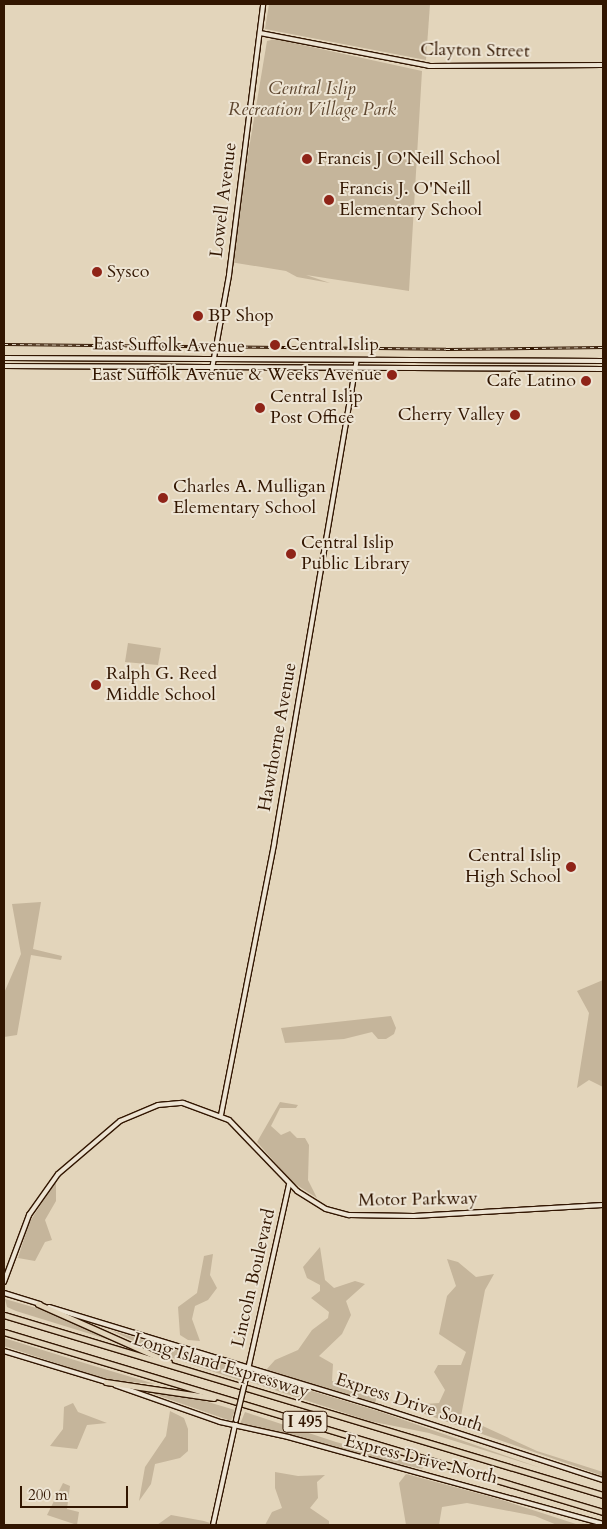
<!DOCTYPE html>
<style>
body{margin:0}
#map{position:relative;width:607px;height:1529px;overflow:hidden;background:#e3d5bb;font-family:Cardo,serif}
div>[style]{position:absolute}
.green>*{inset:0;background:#c5b59b}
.roads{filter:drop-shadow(1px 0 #321601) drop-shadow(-1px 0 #321601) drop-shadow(0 1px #321601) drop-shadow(0 -1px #321601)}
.secondary>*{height:4px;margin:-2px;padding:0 2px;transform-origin:2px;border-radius:2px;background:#ede4d3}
.highway>*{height:5px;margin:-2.5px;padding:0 2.5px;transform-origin:2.5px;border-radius:2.5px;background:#e3d5bb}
.rail>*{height:3px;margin-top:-1.5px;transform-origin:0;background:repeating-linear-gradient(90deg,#ede4d3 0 4px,#321601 0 8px);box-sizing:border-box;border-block:1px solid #321601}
.bridges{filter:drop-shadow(1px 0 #321601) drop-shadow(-1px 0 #321601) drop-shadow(0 1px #321601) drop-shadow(0 -1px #321601)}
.secondary-bridge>*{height:4px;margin:-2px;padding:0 2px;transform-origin:2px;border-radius:2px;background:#ede4d3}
.dots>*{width:14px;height:14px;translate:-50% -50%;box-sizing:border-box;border:2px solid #ede4d3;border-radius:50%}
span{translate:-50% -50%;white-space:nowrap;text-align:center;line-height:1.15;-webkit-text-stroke:4px #ede4d3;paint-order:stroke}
.shield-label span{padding:1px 4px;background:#ede4d3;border:1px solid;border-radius:4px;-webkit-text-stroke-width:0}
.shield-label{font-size:16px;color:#321601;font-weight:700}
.street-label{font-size:18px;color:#321601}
.park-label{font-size:18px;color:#5e462f;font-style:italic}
.poi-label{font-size:18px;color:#321601}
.left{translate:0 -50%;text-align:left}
.right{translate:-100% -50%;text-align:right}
.frame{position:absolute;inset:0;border:5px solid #321601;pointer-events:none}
.scale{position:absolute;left:20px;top:1486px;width:108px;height:22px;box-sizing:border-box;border:2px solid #321601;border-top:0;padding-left:6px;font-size:15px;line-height:18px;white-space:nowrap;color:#321601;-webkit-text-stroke:4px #ede4d3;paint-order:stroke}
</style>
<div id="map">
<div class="green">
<div style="clip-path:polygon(269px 4px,430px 4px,426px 60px,265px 29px)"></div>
<div style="clip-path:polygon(275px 39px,422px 71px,409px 291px,306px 275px,330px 283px,297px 277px,286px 271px,230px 262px,267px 41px)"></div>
<div style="clip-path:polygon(128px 643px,161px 648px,158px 665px,125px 662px)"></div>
<div style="clip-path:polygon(41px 902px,33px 949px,62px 956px,61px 960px,31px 955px,17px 1035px,4px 1037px,4px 993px,21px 954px,12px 904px)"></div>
<div style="clip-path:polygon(603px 980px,603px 1087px,589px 1080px,577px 1088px,589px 1013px,577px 991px)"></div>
<div style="clip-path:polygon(391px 1016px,396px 1028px,394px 1034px,386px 1039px,378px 1039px,372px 1032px,344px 1039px,285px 1043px,281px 1028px)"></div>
<div style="clip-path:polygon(280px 1102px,298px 1105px,296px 1108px,280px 1108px,271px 1126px,281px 1135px,290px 1131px,297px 1138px,305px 1138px,309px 1145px,308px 1180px,317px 1198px,292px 1182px,257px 1142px)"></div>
<div style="clip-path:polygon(56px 1181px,56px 1201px,45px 1220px,52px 1240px,45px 1242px,35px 1261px,18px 1258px,29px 1223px)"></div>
<div style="clip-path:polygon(320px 1247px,325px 1280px,334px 1288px,355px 1281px,365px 1284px,346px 1301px,351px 1315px,342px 1334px,319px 1356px,333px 1364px,332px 1381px,379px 1391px,375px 1403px,266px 1370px,275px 1360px,298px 1350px,312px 1330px,328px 1318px,329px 1312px,311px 1298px,320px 1291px,320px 1285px,307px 1278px,303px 1267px)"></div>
<div style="clip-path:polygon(213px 1254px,210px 1275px,217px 1288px,208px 1300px,195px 1306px,192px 1319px,200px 1341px,188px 1340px,180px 1335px,178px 1307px,197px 1293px,204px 1256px)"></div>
<div style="clip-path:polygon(447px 1259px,458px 1262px,476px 1277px,494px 1274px,485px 1290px,461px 1416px,537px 1451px,603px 1472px,603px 1476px,419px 1412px,425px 1404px,439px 1403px,445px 1390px,434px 1372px,438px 1365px,461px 1365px,466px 1352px,439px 1334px,447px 1296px,456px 1286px)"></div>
<div style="clip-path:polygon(5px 1299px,57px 1314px,113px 1341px,16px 1311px,7px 1307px)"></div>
<div style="clip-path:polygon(110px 1330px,243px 1370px,241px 1381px,164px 1355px)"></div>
<div style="clip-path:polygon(4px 1338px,94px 1366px,155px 1384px,107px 1380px,4px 1346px)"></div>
<div style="clip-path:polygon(252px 1373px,381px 1412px,541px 1468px,429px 1433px,369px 1421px,250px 1382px)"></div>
<div style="clip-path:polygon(137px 1388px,198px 1399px,235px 1410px,231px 1421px)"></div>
<div style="clip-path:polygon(73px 1403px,78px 1412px,107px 1423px,87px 1425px,77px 1449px,50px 1446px,63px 1429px,64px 1407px)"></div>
<div style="clip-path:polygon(170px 1411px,184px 1418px,188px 1429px,188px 1451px,180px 1458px,155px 1464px,151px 1484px,139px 1501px,145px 1467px,166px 1436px)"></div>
<div style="clip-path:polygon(245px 1412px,336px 1442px,424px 1466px,422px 1469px,372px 1458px,240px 1424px)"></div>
<div style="clip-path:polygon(275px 1472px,298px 1476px,325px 1475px,317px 1482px,318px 1498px,310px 1508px,329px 1521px,329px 1525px,265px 1525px,272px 1512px,282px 1508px,275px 1488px)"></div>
<div style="clip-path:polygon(406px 1474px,499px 1499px,579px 1525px,557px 1525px,535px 1516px,467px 1503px,442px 1507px,439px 1525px,406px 1525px,399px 1483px)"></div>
<div style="clip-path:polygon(63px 1483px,70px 1486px,67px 1509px,79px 1512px,77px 1525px,47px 1515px)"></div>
<div style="clip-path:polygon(171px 1515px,204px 1521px,210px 1523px,209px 1525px,157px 1525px)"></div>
</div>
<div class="roads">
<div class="secondary">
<div style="left:260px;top:33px;width:172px;rotate:11deg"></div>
<div style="left:429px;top:66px;width:174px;rotate:-0.3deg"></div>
<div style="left:4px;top:358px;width:599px;rotate:0.29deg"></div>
<div style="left:4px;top:366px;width:599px;rotate:0.29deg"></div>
<div style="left:212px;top:369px;width:96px;rotate:-79.7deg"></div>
<div style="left:229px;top:275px;width:273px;rotate:-82.8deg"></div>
<div style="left:221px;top:1115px;width:276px;rotate:-78.9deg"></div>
<div style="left:274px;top:844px;width:489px;rotate:-80.3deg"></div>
<div style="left:4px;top:1282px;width:72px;rotate:-69.5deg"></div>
<div style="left:29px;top:1215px;width:50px;rotate:-54.7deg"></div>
<div style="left:58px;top:1174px;width:82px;rotate:-40.5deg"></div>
<div style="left:120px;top:1121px;width:41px;rotate:-22.8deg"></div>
<div style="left:158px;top:1105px;width:25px;rotate:-5deg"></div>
<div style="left:183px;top:1103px;width:49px;rotate:20.3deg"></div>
<div style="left:229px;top:1120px;width:98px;rotate:46.2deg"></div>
<div style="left:297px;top:1191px;width:34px;rotate:32deg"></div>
<div style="left:326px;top:1209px;width:24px;rotate:15deg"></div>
<div style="left:349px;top:1215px;width:65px;rotate:0.9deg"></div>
<div style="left:414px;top:1216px;width:189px;rotate:-3.3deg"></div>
<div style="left:4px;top:1293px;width:38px;rotate:17deg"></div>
<div style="left:49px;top:1307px;width:347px;rotate:16.9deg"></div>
<div style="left:381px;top:1408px;width:233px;rotate:18deg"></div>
<div style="left:4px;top:1351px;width:107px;rotate:16.9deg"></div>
<div style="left:247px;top:1374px;width:195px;rotate:-77.5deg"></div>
<div style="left:115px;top:1385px;width:111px;rotate:19.4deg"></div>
<div style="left:220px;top:1422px;width:70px;rotate:12.4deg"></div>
<div style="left:288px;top:1437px;width:327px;rotate:15.4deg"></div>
<div style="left:213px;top:1525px;width:107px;rotate:-77.6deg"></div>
</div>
<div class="highway">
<div style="left:38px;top:1304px;width:143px;rotate:23.9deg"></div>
<div style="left:4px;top:1315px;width:625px;rotate:16.73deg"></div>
<div style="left:4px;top:1332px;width:625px;rotate:16.73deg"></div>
<div style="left:106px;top:1382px;width:109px;rotate:8.4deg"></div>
</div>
</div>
<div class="rail">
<div style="left:4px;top:344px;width:442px;rotate:0.6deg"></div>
<div style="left:446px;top:349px;width:157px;rotate:-0.7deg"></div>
</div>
<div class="bridges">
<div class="secondary-bridge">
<div style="left:236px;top:1420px;width:47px;rotate:-76.6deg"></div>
</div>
</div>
<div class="dots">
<div style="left:307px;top:159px;background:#8f2418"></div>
<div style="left:329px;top:200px;background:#8f2418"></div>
<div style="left:97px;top:272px;background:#8f2418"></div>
<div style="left:198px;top:316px;background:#8f2418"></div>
<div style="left:275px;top:345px;background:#8f2418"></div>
<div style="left:392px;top:375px;background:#8f2418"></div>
<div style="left:586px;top:381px;background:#8f2418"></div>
<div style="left:260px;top:408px;background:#8f2418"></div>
<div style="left:515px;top:415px;background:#8f2418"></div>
<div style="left:163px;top:498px;background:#8f2418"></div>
<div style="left:291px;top:554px;background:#8f2418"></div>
<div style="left:96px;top:685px;background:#8f2418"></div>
<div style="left:571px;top:867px;background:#8f2418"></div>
</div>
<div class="shield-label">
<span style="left:305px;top:1422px">I 495</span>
</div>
<div class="street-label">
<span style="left:475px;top:51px;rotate:1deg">Clayton Street</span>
<span style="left:224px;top:200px;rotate:-83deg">Lowell Avenue</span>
<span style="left:169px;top:346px;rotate:1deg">East Suffolk Avenue</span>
<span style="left:278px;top:737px;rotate:-80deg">Hawthorne Avenue</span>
<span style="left:418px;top:1200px;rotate:-1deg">Motor Parkway</span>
<span style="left:254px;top:1278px;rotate:-77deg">Lincoln Boulevard</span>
<span style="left:221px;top:1366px;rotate:17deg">Long Island Expressway</span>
<span style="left:409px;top:1403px;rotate:18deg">Express Drive South</span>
<span style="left:421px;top:1460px;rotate:14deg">Express Drive North</span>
</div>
<div class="park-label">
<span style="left:312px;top:100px">Central Islip<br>Recreation Village Park</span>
</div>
<div class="poi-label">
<span class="left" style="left:317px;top:159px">Francis J O'Neill School</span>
<span class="left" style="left:339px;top:200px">Francis J. O'Neill<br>Elementary School</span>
<span class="left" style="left:107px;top:272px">Sysco</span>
<span class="left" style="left:208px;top:316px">BP Shop</span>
<span class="left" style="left:286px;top:345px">Central Islip</span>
<span class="right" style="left:382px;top:375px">East Suffolk Avenue &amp; Weeks Avenue</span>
<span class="right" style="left:576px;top:381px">Cafe Latino</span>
<span class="left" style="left:270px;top:408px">Central Islip<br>Post Office</span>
<span class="right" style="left:505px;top:415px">Cherry Valley</span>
<span class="left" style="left:173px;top:498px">Charles A. Mulligan<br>Elementary School</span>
<span class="left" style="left:301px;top:554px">Central Islip<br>Public Library</span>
<span class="left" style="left:106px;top:685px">Ralph G. Reed<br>Middle School</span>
<span class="right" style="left:561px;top:867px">Central Islip<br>High School</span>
</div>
<div class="frame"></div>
<div class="scale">200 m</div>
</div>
